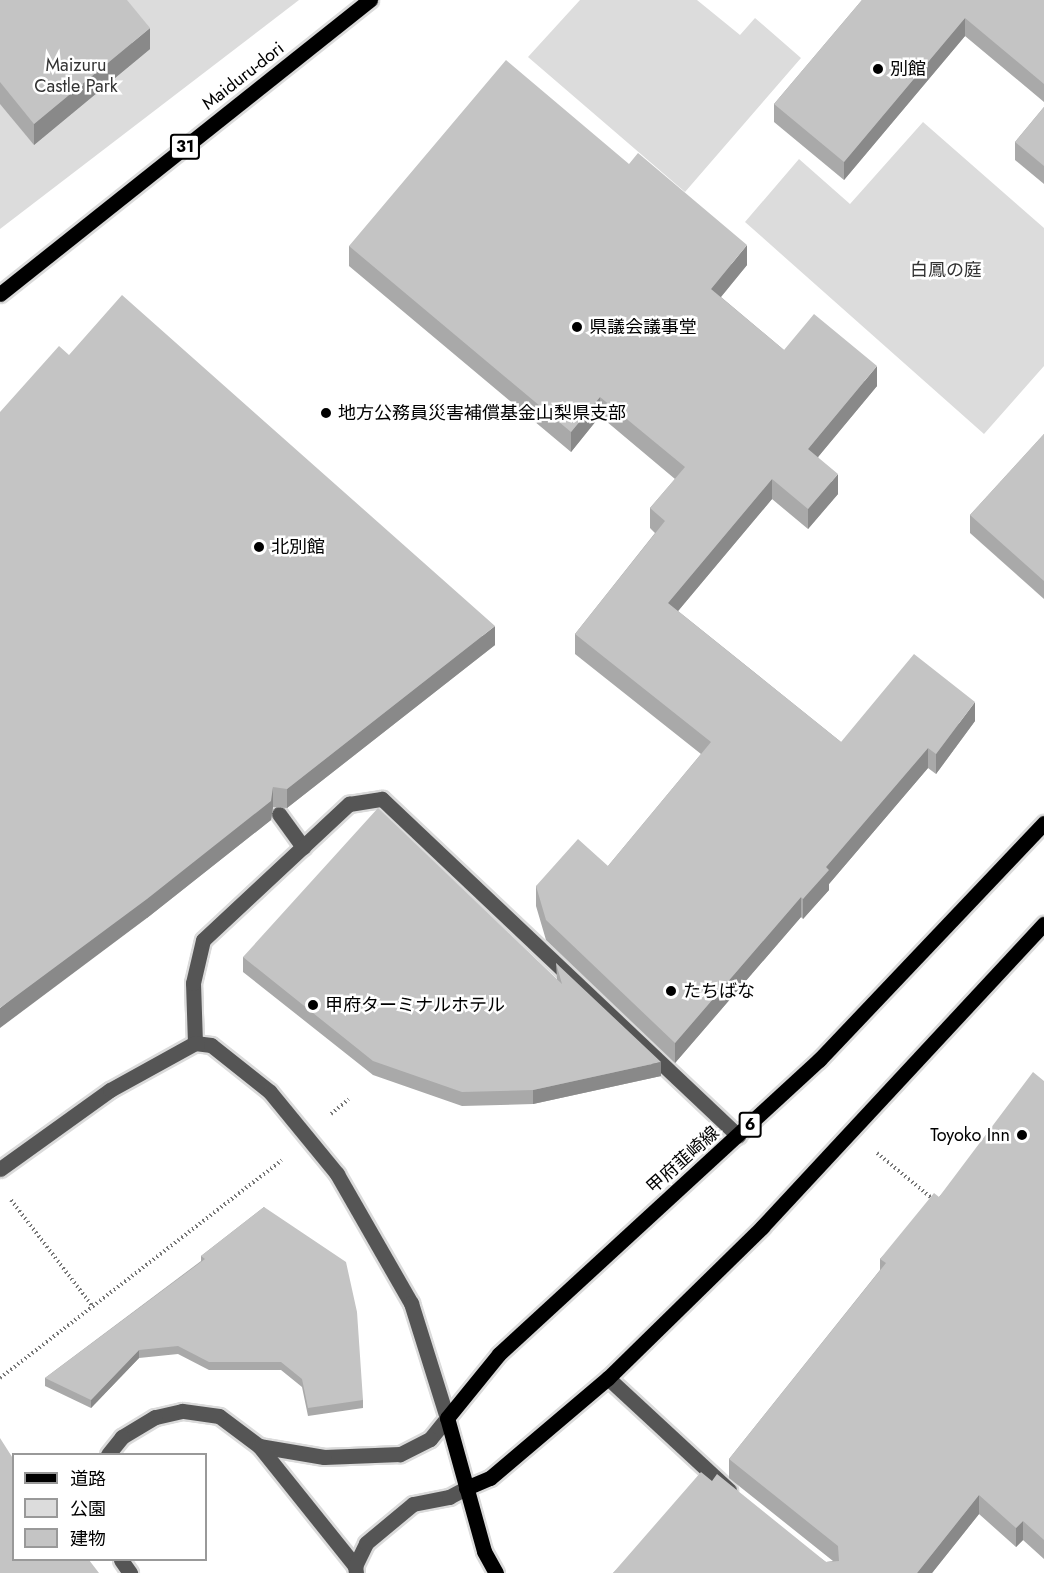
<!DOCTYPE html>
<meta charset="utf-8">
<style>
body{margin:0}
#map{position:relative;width:1044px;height:1573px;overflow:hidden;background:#fff;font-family:Jost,"Noto Sans JP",sans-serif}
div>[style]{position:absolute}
.green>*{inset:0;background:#dcdcdc}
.path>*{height:4px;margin-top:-2px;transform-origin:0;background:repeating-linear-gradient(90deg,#777 0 1.5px,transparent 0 4.5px)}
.roads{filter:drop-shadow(2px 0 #dbdbdb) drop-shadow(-2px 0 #dbdbdb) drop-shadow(0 2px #dbdbdb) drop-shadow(0 -2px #dbdbdb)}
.minor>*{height:15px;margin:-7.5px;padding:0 7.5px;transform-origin:7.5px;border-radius:7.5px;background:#555}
.major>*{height:15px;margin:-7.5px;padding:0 7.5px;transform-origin:7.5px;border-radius:7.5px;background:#000}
.wall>*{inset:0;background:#a9a9a9}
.shaded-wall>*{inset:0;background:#898989}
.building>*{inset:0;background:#c4c4c4}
.dots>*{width:16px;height:16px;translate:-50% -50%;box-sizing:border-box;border:3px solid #fff;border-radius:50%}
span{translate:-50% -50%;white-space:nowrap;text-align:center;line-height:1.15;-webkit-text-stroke:5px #fff;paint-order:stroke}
.shield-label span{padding:2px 4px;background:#fff;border:2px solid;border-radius:4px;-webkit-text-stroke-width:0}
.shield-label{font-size:16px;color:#000;font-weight:700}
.park-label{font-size:18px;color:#333}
.poi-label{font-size:18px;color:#000}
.left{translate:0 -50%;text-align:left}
.right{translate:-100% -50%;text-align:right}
.street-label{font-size:18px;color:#000}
.legend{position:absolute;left:12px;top:1453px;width:195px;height:108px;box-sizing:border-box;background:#fff;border:2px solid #999;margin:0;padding:8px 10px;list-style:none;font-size:18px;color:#000}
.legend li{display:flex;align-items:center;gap:12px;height:30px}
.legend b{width:30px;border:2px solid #999}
</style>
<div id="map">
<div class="green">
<div style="clip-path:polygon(0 0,299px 0,0 229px)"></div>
<div style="clip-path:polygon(580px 0,697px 0,740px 35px,755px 18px,801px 58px,685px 192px,528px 57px)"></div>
<div style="clip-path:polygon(923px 122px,1044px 228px,1044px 366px,984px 434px,745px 222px,799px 159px,850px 204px)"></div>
</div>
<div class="path">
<div style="left:331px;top:1114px;width:23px;rotate:-40deg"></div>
<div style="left:877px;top:1153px;width:74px;rotate:39.5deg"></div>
<div style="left:11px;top:1200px;width:135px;rotate:52.5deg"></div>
<div style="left:0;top:1378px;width:356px;rotate:-37.7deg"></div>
</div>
<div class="roads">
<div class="minor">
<div style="left:279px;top:814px;width:41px;rotate:54deg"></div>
<div style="left:195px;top:1043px;width:60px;rotate:-91.9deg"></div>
<div style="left:193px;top:983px;width:44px;rotate:-76.9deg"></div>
<div style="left:203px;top:940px;width:200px;rotate:-43deg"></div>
<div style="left:349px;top:804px;width:33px;rotate:-9deg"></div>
<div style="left:382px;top:799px;width:490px;rotate:43.4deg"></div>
<div style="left:0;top:1169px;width:135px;rotate:-35.7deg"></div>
<div style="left:110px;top:1090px;width:97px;rotate:-28.9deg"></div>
<div style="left:195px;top:1043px;width:16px;rotate:7deg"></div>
<div style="left:211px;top:1045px;width:75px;rotate:38.5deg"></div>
<div style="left:270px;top:1092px;width:106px;rotate:50.7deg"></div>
<div style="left:337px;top:1174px;width:149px;rotate:60.2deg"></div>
<div style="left:411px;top:1303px;width:121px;rotate:72.6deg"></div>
<div style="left:447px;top:1418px;width:27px;rotate:129deg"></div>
<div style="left:430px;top:1439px;width:34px;rotate:153deg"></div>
<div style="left:400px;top:1454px;width:76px;rotate:177.7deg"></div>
<div style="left:324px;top:1457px;width:66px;rotate:-170.4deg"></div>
<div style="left:259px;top:1446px;width:50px;rotate:-143.1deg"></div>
<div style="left:219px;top:1416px;width:37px;rotate:-172deg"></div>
<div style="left:182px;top:1411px;width:28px;rotate:167deg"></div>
<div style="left:155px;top:1417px;width:39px;rotate:149deg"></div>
<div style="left:122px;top:1437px;width:22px;rotate:129deg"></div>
<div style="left:608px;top:1378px;width:165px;rotate:42.8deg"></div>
<div style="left:259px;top:1446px;width:154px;rotate:51.3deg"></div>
<div style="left:121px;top:1560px;width:16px;rotate:55deg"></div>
<div style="left:356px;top:1573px;width:7px;rotate:-98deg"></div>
<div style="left:355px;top:1566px;width:25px;rotate:-64deg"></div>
<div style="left:366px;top:1543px;width:61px;rotate:-39.7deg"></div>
<div style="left:413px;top:1504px;width:37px;rotate:-11deg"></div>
<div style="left:449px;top:1497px;width:19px;rotate:-28deg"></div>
</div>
<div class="major">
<div style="left:0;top:294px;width:473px;rotate:-38.5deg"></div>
<div style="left:466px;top:1488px;width:26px;rotate:-23deg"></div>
<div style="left:490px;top:1478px;width:155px;rotate:-40.3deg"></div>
<div style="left:608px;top:1378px;width:216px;rotate:-44.4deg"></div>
<div style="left:762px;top:1227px;width:414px;rotate:-47.1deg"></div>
<div style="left:496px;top:1573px;width:25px;rotate:-119deg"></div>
<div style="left:484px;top:1551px;width:138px;rotate:-105.5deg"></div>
<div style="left:447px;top:1418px;width:82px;rotate:-50.9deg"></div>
<div style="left:499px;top:1354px;width:435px;rotate:-42.6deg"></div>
<div style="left:819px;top:1060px;width:327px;rotate:-46.5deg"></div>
</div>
</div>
<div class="wall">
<div style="clip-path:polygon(0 0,150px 49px,34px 145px,0 104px)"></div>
<div style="clip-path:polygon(862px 0,1044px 0,1044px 102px,965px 36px,844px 180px,774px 122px,774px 104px)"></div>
<div style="clip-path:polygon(1044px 107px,1044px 184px,1015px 160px,1015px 142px)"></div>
<div style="clip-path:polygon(349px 246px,747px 265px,721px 297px,784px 350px,877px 386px,818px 457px,838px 494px,808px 529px,772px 499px,678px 611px,841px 742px,975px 721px,936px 774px,928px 768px,829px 884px,829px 890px,803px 919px,801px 917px,675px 1063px,546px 940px,536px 906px,536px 886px,608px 866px,701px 754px,575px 654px,575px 634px,655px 533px,650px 528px,650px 508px,675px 479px,600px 416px,571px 452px,349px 266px)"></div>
<div style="clip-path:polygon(69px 355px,495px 645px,287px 808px,273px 807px,271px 820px,147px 918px)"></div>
<div style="clip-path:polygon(1044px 434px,1044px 599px,970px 533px,970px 515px)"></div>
<div style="clip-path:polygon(243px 957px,557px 979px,556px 963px,661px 1076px,533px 1104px,462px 1106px,373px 1075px,243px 972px)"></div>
<div style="clip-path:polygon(1044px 1081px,1044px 1559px,1023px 1540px,1016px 1547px,979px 1514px,932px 1573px,613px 1573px,712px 1481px,826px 1562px,833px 1561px,729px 1478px,729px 1459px,880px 1270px,880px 1259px,939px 1197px)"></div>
<div style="clip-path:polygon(264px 1207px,363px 1400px,363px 1408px,308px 1416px,302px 1387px,281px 1370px,209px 1370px,178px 1354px,139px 1358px,91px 1408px,45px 1386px,45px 1378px,201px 1261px,201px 1256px)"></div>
</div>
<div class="shaded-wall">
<div style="clip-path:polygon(965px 18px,965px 36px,844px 180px,844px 162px)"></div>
<div style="clip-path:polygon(150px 28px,150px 49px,34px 145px,34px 124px)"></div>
<div style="clip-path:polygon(747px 245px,747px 265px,711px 309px,711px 289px)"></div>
<div style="clip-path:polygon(877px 366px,877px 386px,808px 469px,808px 449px)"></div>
<div style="clip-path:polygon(600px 397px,600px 416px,571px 452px,571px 432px)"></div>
<div style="clip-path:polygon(838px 474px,838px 494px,808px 529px,808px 509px)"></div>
<div style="clip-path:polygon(772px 479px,772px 499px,668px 623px,668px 603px)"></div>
<div style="clip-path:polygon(495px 626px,495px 645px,287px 808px,287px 789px)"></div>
<div style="clip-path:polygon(975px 702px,975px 721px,936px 774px,936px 754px)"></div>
<div style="clip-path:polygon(928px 748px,928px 768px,829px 884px,829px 890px,803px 919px,803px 899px,826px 867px)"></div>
<div style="clip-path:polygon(273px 787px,273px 807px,271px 820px,147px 918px,0 1028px,0 1008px)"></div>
<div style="clip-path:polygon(801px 897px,801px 917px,675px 1063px,675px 1043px)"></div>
<div style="clip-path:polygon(661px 1062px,661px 1076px,533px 1104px,533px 1090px)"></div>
<div style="clip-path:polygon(139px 1350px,139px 1358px,91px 1408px,91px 1400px)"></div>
<div style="clip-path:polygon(979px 1495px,979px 1514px,932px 1573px,917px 1573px)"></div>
<div style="clip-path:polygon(1023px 1521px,1023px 1540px,1016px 1547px,1016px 1528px)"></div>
</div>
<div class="building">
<div style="clip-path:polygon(0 0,127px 0,150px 28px,34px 124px,0 82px)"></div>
<div style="clip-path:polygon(862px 0,1044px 0,1044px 84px,965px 18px,844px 162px,774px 104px)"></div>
<div style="clip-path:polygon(506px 60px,629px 164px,638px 153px,747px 245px,711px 289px,784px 350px,814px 314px,877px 366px,808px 449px,838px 474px,808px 509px,772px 479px,668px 603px,841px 742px,914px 654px,975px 702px,936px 754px,928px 748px,826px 867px,829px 870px,803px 899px,801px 897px,675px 1043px,546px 920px,536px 886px,578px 839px,608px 866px,711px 742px,575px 634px,665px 521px,650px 508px,685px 467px,600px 397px,571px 432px,349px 246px)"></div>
<div style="clip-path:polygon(1044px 107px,1044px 166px,1015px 142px)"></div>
<div style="clip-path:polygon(122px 295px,495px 626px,287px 789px,273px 787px,271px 801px,147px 899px,0 1008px,0 412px,59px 346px,69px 355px)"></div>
<div style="clip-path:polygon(1044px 434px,1044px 581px,970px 515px)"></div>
<div style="clip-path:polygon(378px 808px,562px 984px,556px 963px,661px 1062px,533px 1090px,462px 1092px,373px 1061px,243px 957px)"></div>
<div style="clip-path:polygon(1033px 1072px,1044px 1081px,1044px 1540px,1023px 1521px,1016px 1528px,979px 1495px,917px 1573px,613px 1573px,701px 1472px,712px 1481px,717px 1474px,826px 1562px,839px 1561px,838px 1546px,729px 1459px,886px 1263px,880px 1259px,934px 1193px,939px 1197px)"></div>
<div style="clip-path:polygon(264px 1207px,346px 1262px,357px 1312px,363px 1400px,308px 1408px,302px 1379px,281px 1362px,209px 1362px,178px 1346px,139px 1350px,91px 1400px,45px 1378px,205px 1259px,201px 1256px)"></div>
<div style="clip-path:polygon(0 1438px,14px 1460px,14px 1560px,89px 1560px,99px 1573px,0 1573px)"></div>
</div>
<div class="dots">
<div style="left:878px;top:69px;background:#000"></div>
<div style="left:577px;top:327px;background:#000"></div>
<div style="left:326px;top:413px;background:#000"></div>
<div style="left:259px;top:547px;background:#000"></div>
<div style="left:671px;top:991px;background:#000"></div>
<div style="left:313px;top:1005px;background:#000"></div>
<div style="left:1022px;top:1135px;background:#000"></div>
</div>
<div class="shield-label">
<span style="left:185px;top:147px">31</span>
<span style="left:750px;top:1125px">6</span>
</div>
<div class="park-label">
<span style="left:76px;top:76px">Maizuru<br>Castle Park</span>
<span style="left:946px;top:270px">白鳳の庭</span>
</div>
<div class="poi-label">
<span class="left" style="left:890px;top:69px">別館</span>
<span class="left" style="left:589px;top:327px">県議会議事堂</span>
<span class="left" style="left:338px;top:413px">地方公務員災害補償基金山梨県支部</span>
<span class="left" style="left:271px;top:547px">北別館</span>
<span class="left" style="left:683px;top:991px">たちばな</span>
<span class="left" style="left:325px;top:1005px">甲府ターミナルホテル</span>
<span class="right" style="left:1010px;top:1135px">Toyoko Inn</span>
</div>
<div class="street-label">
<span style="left:243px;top:76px;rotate:-38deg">Maiduru-dori</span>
<span style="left:683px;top:1160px;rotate:-42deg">甲府韮崎線</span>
</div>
<ul class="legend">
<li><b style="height:8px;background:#000"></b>道路</li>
<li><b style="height:16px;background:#dcdcdc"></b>公園</li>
<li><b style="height:16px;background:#c4c4c4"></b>建物</li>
</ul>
</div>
